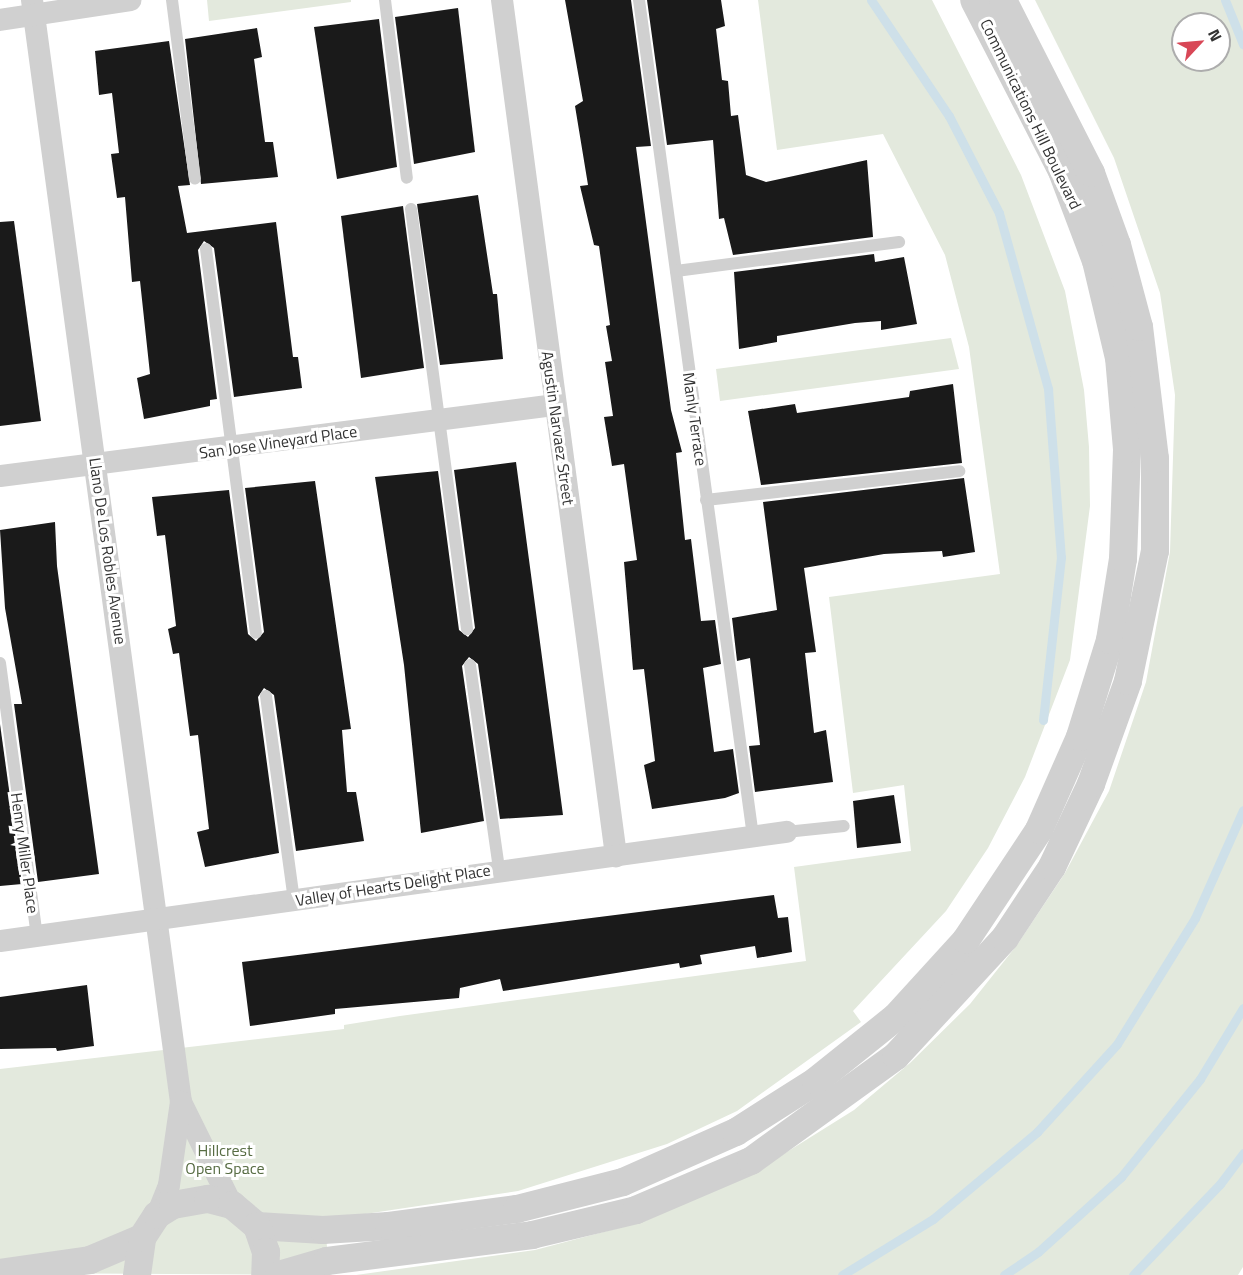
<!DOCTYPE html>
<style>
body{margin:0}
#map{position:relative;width:1243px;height:1275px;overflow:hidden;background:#fff;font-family:"Titillium Web",sans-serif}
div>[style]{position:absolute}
.green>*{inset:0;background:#e3e9dd}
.stream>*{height:9px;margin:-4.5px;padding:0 4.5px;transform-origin:4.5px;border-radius:4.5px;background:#cee0e9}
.building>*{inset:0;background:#1a1a1a}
.service>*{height:12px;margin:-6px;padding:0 6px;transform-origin:6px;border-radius:6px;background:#d0d0d0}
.minor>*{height:22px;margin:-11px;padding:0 11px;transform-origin:11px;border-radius:11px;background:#d0d0d0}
.tertiary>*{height:28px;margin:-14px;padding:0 14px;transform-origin:14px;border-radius:14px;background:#d0d0d0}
span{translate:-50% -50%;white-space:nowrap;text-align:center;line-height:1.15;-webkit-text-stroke:6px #fff;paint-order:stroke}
.street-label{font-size:16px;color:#333}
.park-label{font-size:16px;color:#576c43}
.north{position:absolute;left:1171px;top:12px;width:60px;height:60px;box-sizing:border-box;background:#fff;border:2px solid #adadad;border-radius:50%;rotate:64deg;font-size:16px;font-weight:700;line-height:24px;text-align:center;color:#333}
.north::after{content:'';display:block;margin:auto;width:21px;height:27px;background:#d84756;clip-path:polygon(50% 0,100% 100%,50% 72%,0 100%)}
</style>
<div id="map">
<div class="green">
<div style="clip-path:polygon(207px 0,351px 0,351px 2px,209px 21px)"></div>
<div style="clip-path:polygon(758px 0,932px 0,1021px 175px,1065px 291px,1084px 390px,1089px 447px,1090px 506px,1070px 660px,1025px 777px,988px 848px,946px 911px,853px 1011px,861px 1022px,737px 1111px,667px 1144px,518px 1191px,325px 1220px,329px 1275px,0 1273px,0 1069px,344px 1029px,344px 1025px,400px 1016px,806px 961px,794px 867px,911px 851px,904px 785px,853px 793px,829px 597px,1000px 574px,969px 347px,945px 255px,883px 134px,777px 150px)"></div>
<div style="clip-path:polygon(evenodd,1035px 0,1243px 0,1243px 1267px,1238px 1275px,356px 1275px,535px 1250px,645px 1221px,761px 1168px,854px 1110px,910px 1063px,970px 1004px,1017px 945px,1065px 873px,1109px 791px,1146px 682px,1170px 552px,1175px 395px,1160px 293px,1114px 158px,1035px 0,1183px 24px,1219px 24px,1219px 60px,1183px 60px,1183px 24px)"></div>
<div style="clip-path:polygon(951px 338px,959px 369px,720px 401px,716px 369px)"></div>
</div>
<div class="stream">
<div style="left:871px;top:0;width:140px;rotate:56.1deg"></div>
<div style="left:949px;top:116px;width:109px;rotate:62.7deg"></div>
<div style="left:999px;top:213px;width:183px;rotate:74.4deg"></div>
<div style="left:1048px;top:389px;width:169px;rotate:85.6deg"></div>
<div style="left:1061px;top:557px;width:164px;rotate:96.3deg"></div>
<div style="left:1225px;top:0;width:48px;rotate:67.8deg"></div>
<div style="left:842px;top:1275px;width:107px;rotate:-31.6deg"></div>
<div style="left:933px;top:1219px;width:136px;rotate:-39.9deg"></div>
<div style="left:1037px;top:1132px;width:119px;rotate:-47.7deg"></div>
<div style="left:1117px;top:1044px;width:148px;rotate:-58.2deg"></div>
<div style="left:1195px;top:918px;width:118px;rotate:-66deg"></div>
<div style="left:1004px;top:1275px;width:41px;rotate:-34.1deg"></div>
<div style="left:1038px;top:1252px;width:112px;rotate:-42.1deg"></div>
<div style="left:1121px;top:1177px;width:126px;rotate:-51.1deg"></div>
<div style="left:1200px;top:1079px;width:83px;rotate:-58.8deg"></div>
<div style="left:1133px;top:1275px;width:126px;rotate:-46.3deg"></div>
<div style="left:1220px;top:1184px;width:39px;rotate:-53deg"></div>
</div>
<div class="building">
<div style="clip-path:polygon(565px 0,631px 0,651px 146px,636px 147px,671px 410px,682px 452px,676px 453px,685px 540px,691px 539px,701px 621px,715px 620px,721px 664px,703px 668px,714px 752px,733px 749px,739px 793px,725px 798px,652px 809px,644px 765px,655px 761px,644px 669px,633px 670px,624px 562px,637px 560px,624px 464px,612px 466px,604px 417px,613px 416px,605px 362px,612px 361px,606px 326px,610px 325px,599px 246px,594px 245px,580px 186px,588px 185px,575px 106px,583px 101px)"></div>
<div style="clip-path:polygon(647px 0,721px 0,725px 26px,716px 29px,722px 80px,728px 81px,731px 116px,738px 115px,746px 175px,766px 182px,867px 160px,873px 237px,733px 255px,724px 218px,719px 219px,713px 140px,667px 145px)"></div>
<div style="clip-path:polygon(458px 8px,475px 152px,414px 164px,395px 17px)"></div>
<div style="clip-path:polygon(379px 19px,397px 167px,337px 179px,314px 27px)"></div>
<div style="clip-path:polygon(257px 28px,262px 57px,254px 59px,265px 142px,273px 142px,278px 177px,201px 184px,185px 39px)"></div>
<div style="clip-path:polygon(169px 41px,190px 185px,178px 186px,187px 233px,276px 222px,293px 357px,298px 357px,302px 388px,234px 397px,214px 248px,204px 241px,198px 250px,217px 399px,210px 400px,210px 406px,144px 419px,137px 378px,150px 374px,140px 281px,132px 282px,125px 197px,117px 198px,111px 154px,119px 153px,112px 93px,99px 95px,95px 51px)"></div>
<div style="clip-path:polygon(478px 195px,493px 294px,497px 294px,503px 359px,440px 365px,417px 204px)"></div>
<div style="clip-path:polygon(403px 206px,424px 368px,361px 378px,341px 216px)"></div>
<div style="clip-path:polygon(14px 221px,41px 421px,0 426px,0 222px)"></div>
<div style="clip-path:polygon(874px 254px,875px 262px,904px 257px,917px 324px,881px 330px,881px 321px,855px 323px,777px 336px,777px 342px,739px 349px,734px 272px)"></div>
<div style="clip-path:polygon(953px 384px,962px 463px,761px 485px,748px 411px,795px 404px,797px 413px,909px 397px,910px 391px)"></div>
<div style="clip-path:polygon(516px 462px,563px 815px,500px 819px,478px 664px,469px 657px,462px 666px,484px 821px,421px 833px,404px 665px,375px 477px,438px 471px,459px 630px,468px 637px,475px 628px,454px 470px)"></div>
<div style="clip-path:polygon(964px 478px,975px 552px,943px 557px,942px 551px,884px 554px,804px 568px,816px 652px,805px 653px,814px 733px,826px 730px,833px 782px,755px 792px,749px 746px,760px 745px,750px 658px,737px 661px,732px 618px,777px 610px,763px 502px)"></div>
<div style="clip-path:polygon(315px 481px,351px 729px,342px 730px,347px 792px,356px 792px,364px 841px,296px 851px,274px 695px,264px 688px,258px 697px,279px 853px,205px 867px,197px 832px,209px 829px,198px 735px,190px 736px,179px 653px,173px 654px,168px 629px,176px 626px,165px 535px,157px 536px,152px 497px,229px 490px,248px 634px,256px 641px,264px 632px,245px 488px)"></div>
<div style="clip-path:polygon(55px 522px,57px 566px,99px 874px,38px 882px,14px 704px,22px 704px,5px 608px,0 530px)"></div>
<div style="clip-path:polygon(0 724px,22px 884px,0 886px)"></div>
<div style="clip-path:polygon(894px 795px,901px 843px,857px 848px,853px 801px)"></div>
<div style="clip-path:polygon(774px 895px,778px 918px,788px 917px,792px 952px,757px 958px,755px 946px,700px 955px,702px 964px,680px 968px,679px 963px,503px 991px,500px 979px,460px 988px,459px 998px,335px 1009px,335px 1014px,250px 1026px,242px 962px)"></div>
<div style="clip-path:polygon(87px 985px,94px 1046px,57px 1051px,56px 1048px,0 1049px,0 997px)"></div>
</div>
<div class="service">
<div style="left:172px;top:0;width:180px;rotate:82.7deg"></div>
<div style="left:385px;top:0;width:179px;rotate:83deg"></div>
<div style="left:639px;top:0;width:845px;rotate:82.24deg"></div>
<div style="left:411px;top:209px;width:424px;rotate:82.4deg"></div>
<div style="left:206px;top:249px;width:387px;rotate:82.6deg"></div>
<div style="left:676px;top:271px;width:225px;rotate:-7.4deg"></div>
<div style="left:706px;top:500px;width:255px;rotate:-6.5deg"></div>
<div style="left:0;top:663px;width:275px;rotate:82.3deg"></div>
<div style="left:470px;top:665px;width:206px;rotate:81.9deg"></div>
<div style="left:266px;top:696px;width:207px;rotate:82.2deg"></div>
<div style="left:786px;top:832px;width:58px;rotate:-5.9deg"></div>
</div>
<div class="minor">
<div style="left:32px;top:0;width:1112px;rotate:82.3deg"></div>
<div style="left:181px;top:1102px;width:115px;rotate:63.7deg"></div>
<div style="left:502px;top:0;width:864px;rotate:82.41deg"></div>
<div style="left:0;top:20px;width:132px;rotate:-8.7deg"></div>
<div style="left:0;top:476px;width:560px;rotate:-7.29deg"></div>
<div style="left:0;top:941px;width:794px;rotate:-7.9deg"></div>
<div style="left:157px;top:1215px;width:32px;rotate:-68deg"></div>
<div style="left:169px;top:1185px;width:84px;rotate:-81.8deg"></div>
</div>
<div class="tertiary">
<div style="left:257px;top:1226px;width:66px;rotate:3.5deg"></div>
<div style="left:323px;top:1230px;width:66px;rotate:-3.5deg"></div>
<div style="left:389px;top:1226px;width:129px;rotate:-7.6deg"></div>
<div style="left:517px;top:1209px;width:109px;rotate:-14.3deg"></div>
<div style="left:623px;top:1182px;width:124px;rotate:-23.9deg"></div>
<div style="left:736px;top:1132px;width:95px;rotate:-32.5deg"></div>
<div style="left:816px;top:1081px;width:102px;rotate:-38.7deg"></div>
<div style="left:896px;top:1017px;width:104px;rotate:-47.7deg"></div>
<div style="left:966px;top:940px;width:132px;rotate:-56.4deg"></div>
<div style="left:1039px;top:830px;width:102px;rotate:-66.2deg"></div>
<div style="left:1080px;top:737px;width:102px;rotate:-72.8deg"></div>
<div style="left:1110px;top:640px;width:82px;rotate:-80.9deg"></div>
<div style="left:1123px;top:559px;width:110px;rotate:-87.9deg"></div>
<div style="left:1127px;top:449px;width:91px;rotate:-95deg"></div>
<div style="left:1119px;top:358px;width:100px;rotate:-103.3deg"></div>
<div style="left:1096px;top:261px;width:96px;rotate:-110.7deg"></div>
<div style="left:1062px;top:171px;width:192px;rotate:-117.2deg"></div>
<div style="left:0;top:1273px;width:91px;rotate:-8.2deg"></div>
<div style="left:90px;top:1260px;width:56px;rotate:-22.9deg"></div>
<div style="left:137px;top:1275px;width:37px;rotate:-82deg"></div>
<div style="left:142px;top:1238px;width:27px;rotate:-57deg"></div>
<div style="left:157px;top:1215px;width:19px;rotate:-32deg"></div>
<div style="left:173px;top:1205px;width:36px;rotate:-10deg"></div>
<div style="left:208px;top:1199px;width:25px;rotate:14deg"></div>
<div style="left:232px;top:1205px;width:33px;rotate:40deg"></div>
<div style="left:257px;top:1226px;width:28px;rotate:71deg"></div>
<div style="left:266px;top:1252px;width:23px;rotate:92deg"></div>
<div style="left:279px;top:1275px;width:50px;rotate:-16.3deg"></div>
<div style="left:327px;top:1261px;width:207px;rotate:-7.2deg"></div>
<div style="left:532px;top:1235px;width:107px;rotate:-13.5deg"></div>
<div style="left:636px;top:1210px;width:125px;rotate:-23.1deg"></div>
<div style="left:751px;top:1161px;width:179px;rotate:-35.9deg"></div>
<div style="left:896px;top:1056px;width:161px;rotate:-47.3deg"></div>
<div style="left:1005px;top:938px;width:85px;rotate:-56.5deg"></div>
<div style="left:1052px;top:867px;width:92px;rotate:-64.8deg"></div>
<div style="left:1091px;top:784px;width:109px;rotate:-70.2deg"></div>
<div style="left:1128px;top:681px;width:133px;rotate:-78.3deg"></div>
<div style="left:1155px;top:551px;width:92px;rotate:-90deg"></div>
<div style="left:1155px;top:459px;width:133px;rotate:-96.9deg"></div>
<div style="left:1139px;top:327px;width:85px;rotate:-105deg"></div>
<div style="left:1117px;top:245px;width:77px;rotate:-109.9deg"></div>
<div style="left:1091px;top:173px;width:194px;rotate:-117deg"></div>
</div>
<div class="street-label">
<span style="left:1031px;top:114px;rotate:64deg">Communications Hill Boulevard</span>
<span style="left:695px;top:419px;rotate:82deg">Manly Terrace</span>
<span style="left:558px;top:428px;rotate:82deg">Agustin Narvaez Street</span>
<span style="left:278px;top:442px;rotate:-8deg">San Jose Vineyard Place</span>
<span style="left:108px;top:551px;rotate:82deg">Llano De Los Robles Avenue</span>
<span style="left:25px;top:853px;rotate:82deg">Henry Miller Place</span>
<span style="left:393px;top:885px;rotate:-9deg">Valley of Hearts Delight Place</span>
</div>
<div class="park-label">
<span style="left:225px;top:1159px">Hillcrest<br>Open Space</span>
</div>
<div class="north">N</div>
</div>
